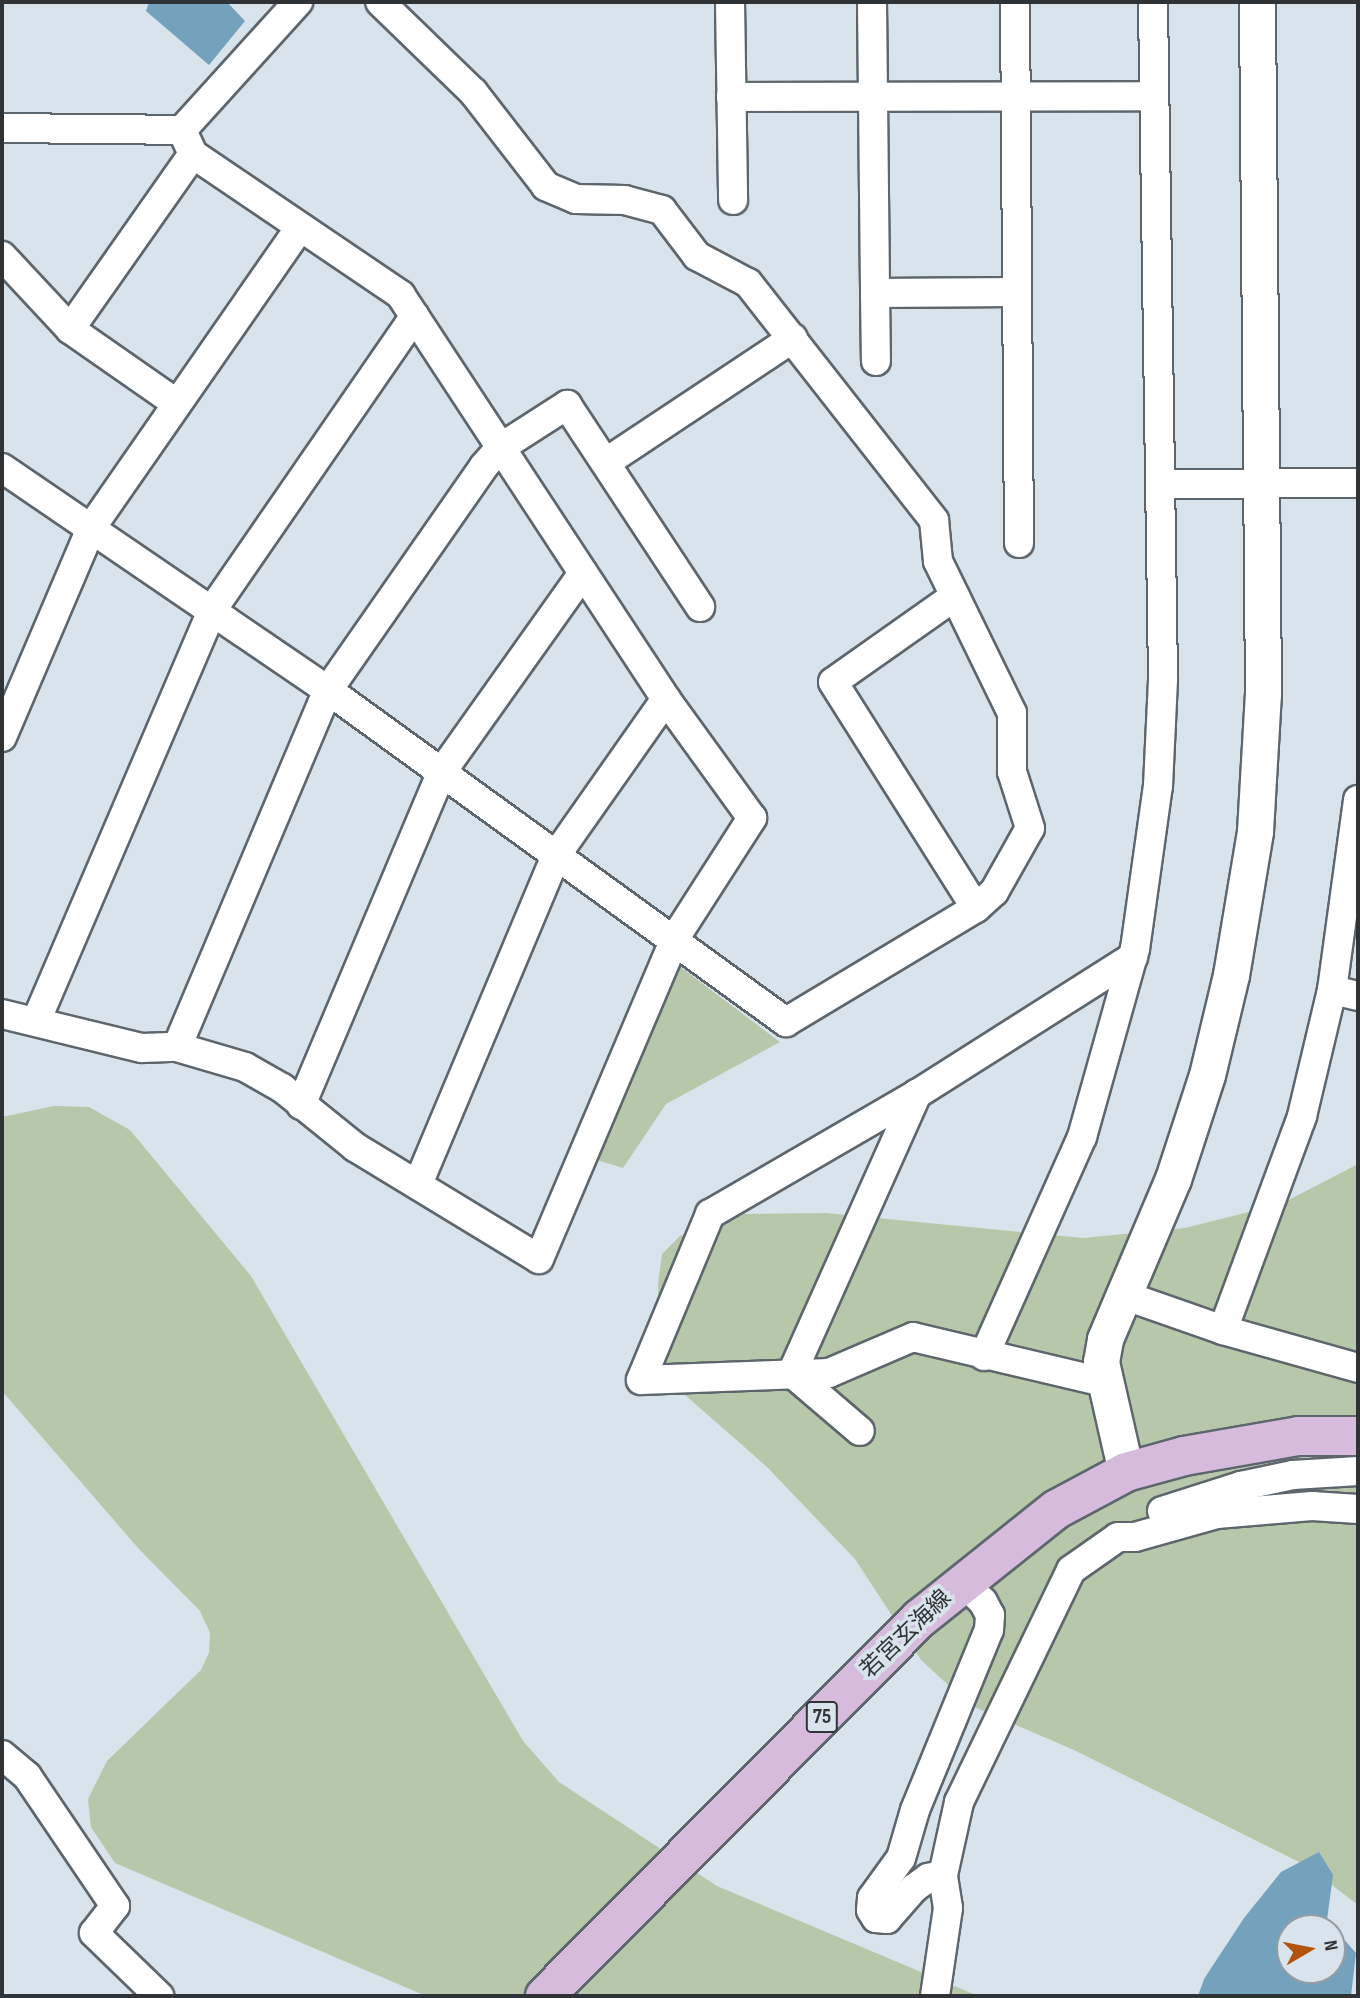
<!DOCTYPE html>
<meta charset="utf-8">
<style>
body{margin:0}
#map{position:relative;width:1360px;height:1998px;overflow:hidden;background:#d9e3eb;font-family:"Sofia Sans Condensed","Noto Sans JP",sans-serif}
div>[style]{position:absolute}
.green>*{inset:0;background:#b6c7aa}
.water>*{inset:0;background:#74a1bc}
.roads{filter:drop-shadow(2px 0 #5d666d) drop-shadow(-2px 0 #5d666d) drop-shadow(0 2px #5d666d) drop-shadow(0 -2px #5d666d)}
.minor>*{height:28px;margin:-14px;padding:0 14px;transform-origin:14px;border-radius:14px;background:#fff}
.tertiary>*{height:35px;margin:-17.5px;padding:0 17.5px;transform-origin:17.5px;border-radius:17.5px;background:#fff}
.primary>*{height:38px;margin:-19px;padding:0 19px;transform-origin:19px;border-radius:19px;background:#d7bbdc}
span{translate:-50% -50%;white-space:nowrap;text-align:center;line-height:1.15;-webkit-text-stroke:7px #d9e3eb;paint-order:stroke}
.shield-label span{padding:2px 5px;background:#d9e3eb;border:2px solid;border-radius:5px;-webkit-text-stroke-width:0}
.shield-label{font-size:21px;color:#2f3336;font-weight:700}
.street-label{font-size:23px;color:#2f3336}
.frame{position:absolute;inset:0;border:4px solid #2f3336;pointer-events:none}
.north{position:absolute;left:1276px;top:1914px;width:70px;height:70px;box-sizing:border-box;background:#d9e3eb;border:2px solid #959da3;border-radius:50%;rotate:80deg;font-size:19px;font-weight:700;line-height:28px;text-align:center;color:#2f3336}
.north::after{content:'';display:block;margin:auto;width:24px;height:32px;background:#b3530c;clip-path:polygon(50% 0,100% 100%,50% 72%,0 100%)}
</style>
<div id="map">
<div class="green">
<div style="clip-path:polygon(679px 966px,780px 1042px,666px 1104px,623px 1168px,597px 1160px)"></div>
<div style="clip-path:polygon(54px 1106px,89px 1107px,130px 1130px,251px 1276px,523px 1741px,559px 1782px,717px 1886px,978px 1996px,426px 1996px,115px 1863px,91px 1827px,88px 1799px,107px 1761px,201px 1670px,209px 1653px,210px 1633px,200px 1611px,139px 1549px,2px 1391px,2px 1117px)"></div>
<div style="clip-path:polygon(1358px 1164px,1358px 1905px,1307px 1866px,1074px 1750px,970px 1705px,921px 1660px,855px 1559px,767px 1467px,668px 1380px,659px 1343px,658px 1284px,662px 1254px,680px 1236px,744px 1214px,826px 1213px,1083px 1238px,1185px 1228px,1281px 1204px)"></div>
</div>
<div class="water">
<div style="clip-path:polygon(149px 2px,227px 2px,245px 21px,209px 65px,146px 11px)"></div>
<div style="clip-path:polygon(evenodd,1319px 1852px,1333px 1875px,1327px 1920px,1356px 1953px,1351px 1996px,1198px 1996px,1204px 1979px,1244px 1918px,1281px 1872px,1319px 1852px,1290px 1928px,1332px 1928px,1332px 1970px,1290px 1970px,1290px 1928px)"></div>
</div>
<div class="roads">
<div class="minor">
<div style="left:730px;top:2px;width:198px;rotate:89.1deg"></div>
<div style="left:872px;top:2px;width:291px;rotate:89.4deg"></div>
<div style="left:875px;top:293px;width:142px;rotate:-0.4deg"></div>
<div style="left:1015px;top:2px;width:541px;rotate:89.58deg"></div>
<div style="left:731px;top:97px;width:422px;rotate:-0.1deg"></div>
<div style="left:2px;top:128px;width:180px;rotate:0.6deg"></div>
<div style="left:182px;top:130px;width:173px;rotate:-47.8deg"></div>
<div style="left:2px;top:256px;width:100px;rotate:47deg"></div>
<div style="left:875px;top:293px;width:68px;rotate:89.2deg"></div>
<div style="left:176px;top:403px;width:129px;rotate:-145.1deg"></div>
<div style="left:70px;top:329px;width:214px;rotate:-54.9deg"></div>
<div style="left:608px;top:461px;width:222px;rotate:-33.6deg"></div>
<div style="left:2px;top:468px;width:394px;rotate:34.3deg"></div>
<div style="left:328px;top:690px;width:566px;rotate:35.94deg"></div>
<div style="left:786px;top:1022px;width:222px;rotate:-31deg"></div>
<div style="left:976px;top:908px;width:24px;rotate:-42deg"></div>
<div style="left:994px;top:892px;width:73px;rotate:-60.6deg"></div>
<div style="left:1030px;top:828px;width:59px;rotate:-107.8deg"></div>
<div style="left:1012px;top:772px;width:59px;rotate:-90deg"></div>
<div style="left:1012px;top:713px;width:169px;rotate:-116deg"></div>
<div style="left:938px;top:561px;width:41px;rotate:-95.6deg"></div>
<div style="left:934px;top:520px;width:301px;rotate:-128.1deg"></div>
<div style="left:748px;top:283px;width:58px;rotate:-152.1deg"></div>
<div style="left:697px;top:256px;width:58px;rotate:-127.3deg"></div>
<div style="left:662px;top:210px;width:38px;rotate:-165deg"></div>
<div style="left:625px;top:200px;width:49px;rotate:-178.8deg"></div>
<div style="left:576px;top:199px;width:33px;rotate:-157deg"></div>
<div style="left:546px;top:186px;width:119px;rotate:-127.8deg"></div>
<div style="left:473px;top:92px;width:129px;rotate:-135.9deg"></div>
<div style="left:1162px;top:484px;width:196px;rotate:-0.3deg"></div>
<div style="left:955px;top:596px;width:149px;rotate:144.8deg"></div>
<div style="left:833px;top:682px;width:267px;rotate:57.7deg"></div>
<div style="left:2px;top:737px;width:227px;rotate:-66.9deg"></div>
<div style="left:91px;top:528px;width:366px;rotate:-55.2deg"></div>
<div style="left:1332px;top:990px;width:27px;rotate:13deg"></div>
<div style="left:2px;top:1014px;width:144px;rotate:13.7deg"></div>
<div style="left:142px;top:1048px;width:35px;rotate:-2deg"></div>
<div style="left:177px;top:1047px;width:71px;rotate:16.4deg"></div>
<div style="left:245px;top:1067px;width:43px;rotate:29.6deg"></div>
<div style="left:282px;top:1088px;width:94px;rotate:38.9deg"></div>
<div style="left:355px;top:1147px;width:215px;rotate:31.3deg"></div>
<div style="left:539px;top:1259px;width:349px;rotate:-67deg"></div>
<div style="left:675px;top:938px;width:143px;rotate:-57.3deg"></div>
<div style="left:752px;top:818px;width:147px;rotate:-125.9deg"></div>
<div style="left:666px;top:699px;width:483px;rotate:-123.3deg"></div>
<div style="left:401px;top:295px;width:251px;rotate:-145.9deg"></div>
<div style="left:193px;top:154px;width:26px;rotate:-115deg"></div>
<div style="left:37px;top:1019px;width:445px;rotate:-66.8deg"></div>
<div style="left:212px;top:610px;width:357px;rotate:-55.4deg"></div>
<div style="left:177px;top:1047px;width:388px;rotate:-67.1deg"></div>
<div style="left:328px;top:690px;width:273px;rotate:-55.1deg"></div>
<div style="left:484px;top:466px;width:24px;rotate:-48deg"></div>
<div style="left:500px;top:448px;width:80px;rotate:-32.7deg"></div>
<div style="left:567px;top:405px;width:242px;rotate:56.6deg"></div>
<div style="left:301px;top:1105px;width:360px;rotate:-67.1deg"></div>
<div style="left:441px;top:773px;width:245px;rotate:-54.6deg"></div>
<div style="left:418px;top:1184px;width:358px;rotate:-67.2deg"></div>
<div style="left:557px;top:854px;width:189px;rotate:-54.9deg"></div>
<div style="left:1126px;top:1296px;width:103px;rotate:19.3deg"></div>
<div style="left:1223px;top:1330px;width:140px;rotate:15.7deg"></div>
<div style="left:1223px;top:1330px;width:228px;rotate:-69.7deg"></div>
<div style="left:1302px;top:1116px;width:130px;rotate:-76.6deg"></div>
<div style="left:1332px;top:990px;width:192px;rotate:-82.2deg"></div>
<div style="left:984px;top:1356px;width:240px;rotate:-65.9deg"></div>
<div style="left:1082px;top:1137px;width:195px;rotate:-74.3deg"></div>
<div style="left:1135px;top:949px;width:165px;rotate:-82deg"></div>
<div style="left:1158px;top:786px;width:108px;rotate:-87.3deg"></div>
<div style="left:1163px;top:678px;width:676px;rotate:-90.85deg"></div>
<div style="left:792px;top:1373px;width:306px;rotate:-65.9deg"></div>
<div style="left:792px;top:1373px;width:89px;rotate:40.5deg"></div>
<div style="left:1103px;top:1382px;width:195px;rotate:-166.7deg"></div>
<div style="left:913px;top:1337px;width:91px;rotate:156.8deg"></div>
<div style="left:829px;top:1373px;width:188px;rotate:177.9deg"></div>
<div style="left:641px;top:1380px;width:180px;rotate:-67.4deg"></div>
<div style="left:710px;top:1214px;width:239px;rotate:-30.1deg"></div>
<div style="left:917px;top:1094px;width:256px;rotate:-32.4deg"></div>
<div style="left:1162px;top:1511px;width:83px;rotate:-17.6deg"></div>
<div style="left:1241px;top:1486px;width:53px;rotate:-11.9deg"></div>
<div style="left:1293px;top:1475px;width:65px;rotate:-3.5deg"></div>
<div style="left:2px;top:1755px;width:33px;rotate:40deg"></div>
<div style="left:27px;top:1776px;width:157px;rotate:55.9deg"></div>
<div style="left:115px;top:1906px;width:34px;rotate:128deg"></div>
<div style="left:94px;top:1933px;width:91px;rotate:44.1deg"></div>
<div style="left:943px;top:1875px;width:15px;rotate:169deg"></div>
<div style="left:928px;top:1878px;width:17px;rotate:144deg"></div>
<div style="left:914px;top:1888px;width:41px;rotate:131.1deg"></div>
<div style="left:887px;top:1919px;width:11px;rotate:-175deg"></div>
<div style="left:876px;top:1918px;width:9px;rotate:-122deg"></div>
<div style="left:871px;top:1910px;width:12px;rotate:-85deg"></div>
<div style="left:872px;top:1898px;width:49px;rotate:-54.1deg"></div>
<div style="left:901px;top:1858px;width:50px;rotate:-73.7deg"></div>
<div style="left:915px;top:1810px;width:195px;rotate:-67.7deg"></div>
<div style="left:989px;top:1630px;width:15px;rotate:-86deg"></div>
<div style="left:990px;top:1615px;width:15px;rotate:-118deg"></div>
<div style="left:983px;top:1602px;width:30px;rotate:-135deg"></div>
<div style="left:935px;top:1996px;width:89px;rotate:-81.6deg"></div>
<div style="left:948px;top:1908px;width:33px;rotate:-99deg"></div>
<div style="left:943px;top:1875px;width:75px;rotate:-77.6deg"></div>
<div style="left:959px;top:1802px;width:258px;rotate:-64.2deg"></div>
<div style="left:1071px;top:1570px;width:57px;rotate:-35.1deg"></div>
<div style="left:1118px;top:1537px;width:17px"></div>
<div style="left:1135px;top:1537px;width:85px;rotate:-15.7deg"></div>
<div style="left:1217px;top:1514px;width:95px;rotate:-4.8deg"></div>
<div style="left:1312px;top:1506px;width:46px;rotate:3.7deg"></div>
</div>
<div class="tertiary">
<div style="left:1126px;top:1472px;width:113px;rotate:-102.8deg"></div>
<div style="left:1101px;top:1362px;width:23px;rotate:-80deg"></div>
<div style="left:1105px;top:1339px;width:174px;rotate:-67deg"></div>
<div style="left:1173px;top:1179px;width:109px;rotate:-71.9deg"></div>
<div style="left:1207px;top:1075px;width:103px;rotate:-76.5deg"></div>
<div style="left:1231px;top:975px;width:146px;rotate:-80.5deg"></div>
<div style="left:1255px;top:831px;width:137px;rotate:-86.7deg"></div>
<div style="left:1263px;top:694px;width:692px;rotate:-90.5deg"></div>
</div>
<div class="primary">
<div style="left:545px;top:1996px;width:531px;rotate:-45.23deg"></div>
<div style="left:919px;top:1619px;width:176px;rotate:-38.6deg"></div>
<div style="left:1057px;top:1509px;width:78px;rotate:-28.2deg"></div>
<div style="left:1126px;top:1472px;width:60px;rotate:-15.4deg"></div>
<div style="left:1184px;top:1456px;width:117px;rotate:-9.9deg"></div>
<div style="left:1299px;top:1436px;width:59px"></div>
</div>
</div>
<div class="shield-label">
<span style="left:822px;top:1717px">75</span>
</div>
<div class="street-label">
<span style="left:906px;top:1634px;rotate:-44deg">若宮玄海線</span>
</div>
<div class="frame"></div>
<div class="north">N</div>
</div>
